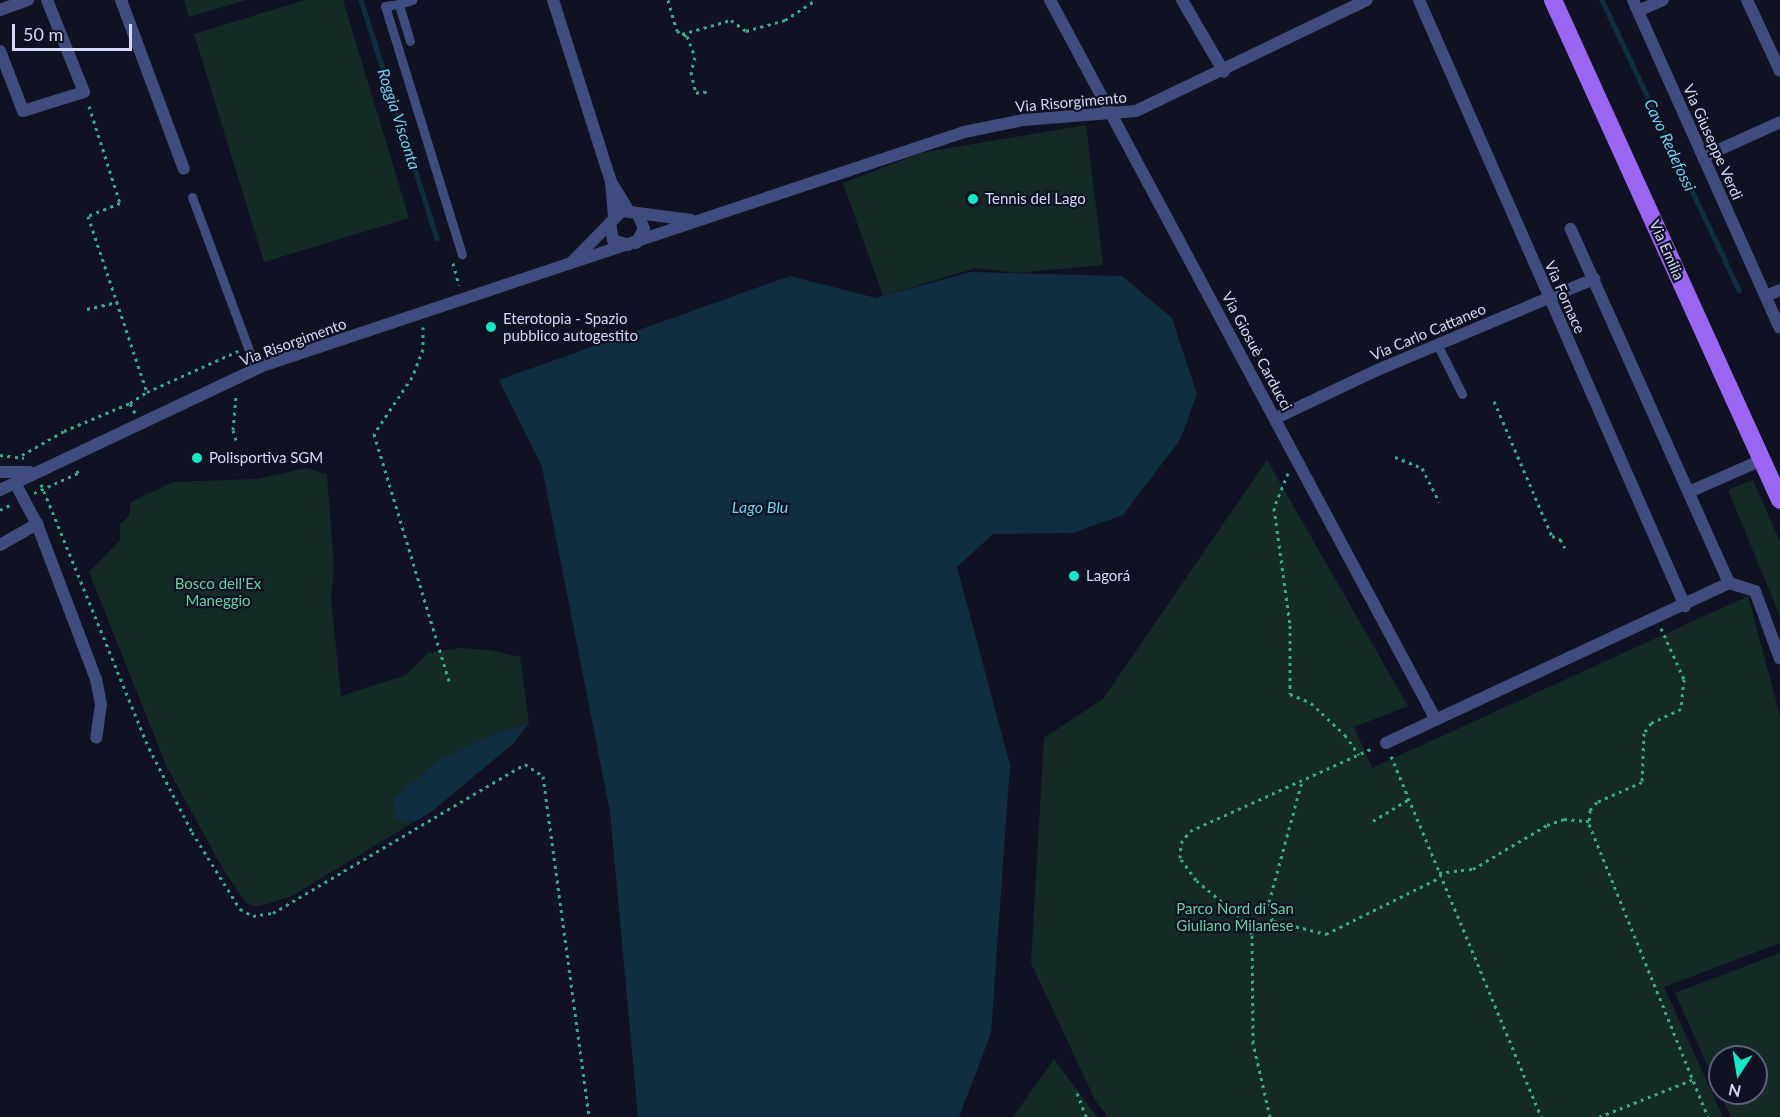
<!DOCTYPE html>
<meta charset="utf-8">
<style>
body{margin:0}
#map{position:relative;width:1780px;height:1117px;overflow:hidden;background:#101122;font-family:Lato,sans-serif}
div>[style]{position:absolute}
.green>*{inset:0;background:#142b25}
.water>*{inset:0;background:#102e41}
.stream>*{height:4.5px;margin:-2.25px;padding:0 2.25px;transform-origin:2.25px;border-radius:2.25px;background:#102e41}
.path>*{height:3px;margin-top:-1.5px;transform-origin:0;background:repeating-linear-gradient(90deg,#3aaa87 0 3px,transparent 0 7.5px)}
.service>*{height:9px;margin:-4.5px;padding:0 4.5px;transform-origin:4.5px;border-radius:4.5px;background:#3f4c7d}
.minor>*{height:12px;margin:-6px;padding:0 6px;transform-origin:6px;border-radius:6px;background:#3f4c7d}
.tertiary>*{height:12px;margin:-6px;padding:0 6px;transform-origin:6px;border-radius:6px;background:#3f4c7d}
.primary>*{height:18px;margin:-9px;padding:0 9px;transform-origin:9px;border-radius:9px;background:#9a66f1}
.dots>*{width:16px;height:16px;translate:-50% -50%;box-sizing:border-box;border:3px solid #101122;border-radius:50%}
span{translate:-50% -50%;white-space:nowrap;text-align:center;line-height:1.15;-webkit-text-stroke:4.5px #101122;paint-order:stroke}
.street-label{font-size:15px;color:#d5dafb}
.poi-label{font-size:15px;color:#d5dafb}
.left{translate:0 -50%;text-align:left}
.park-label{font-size:15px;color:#68d49e}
.water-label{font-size:16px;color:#6dd5f1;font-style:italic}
.north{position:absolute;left:1708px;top:1045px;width:60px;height:60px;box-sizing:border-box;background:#101122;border:2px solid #5f6179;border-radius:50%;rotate:192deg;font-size:16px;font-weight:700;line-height:24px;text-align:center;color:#d5dafb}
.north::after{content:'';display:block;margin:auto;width:21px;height:27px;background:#15e7c7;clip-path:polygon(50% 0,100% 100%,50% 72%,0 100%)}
.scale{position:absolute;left:12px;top:24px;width:120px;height:27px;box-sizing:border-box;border:3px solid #d5dafb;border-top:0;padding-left:8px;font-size:18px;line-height:21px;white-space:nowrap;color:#d5dafb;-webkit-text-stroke:4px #101122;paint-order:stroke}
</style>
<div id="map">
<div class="green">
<div style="clip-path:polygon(184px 0,246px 0,189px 17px)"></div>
<div style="clip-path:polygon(305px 0,343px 0,409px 218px,264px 262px,194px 34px)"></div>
<div style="clip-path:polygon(1086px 125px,1103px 265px,1016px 273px,976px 268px,883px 296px,843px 183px,921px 153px)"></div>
<div style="clip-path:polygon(1267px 460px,1408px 706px,1354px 727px,1372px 768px,1748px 596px,1780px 716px,1780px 943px,1664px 987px,1723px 1117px,1108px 1117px,1095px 1100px,1031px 963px,1044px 738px,1103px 699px)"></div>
<div style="clip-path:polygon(307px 468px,327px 475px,334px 566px,331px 599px,341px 696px,406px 675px,428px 653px,460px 648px,491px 650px,520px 657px,529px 723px,486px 737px,437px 761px,408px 788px,396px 820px,414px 822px,290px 897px,257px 907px,246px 903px,223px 869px,166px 765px,89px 572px,120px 540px,120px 524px,129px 516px,131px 502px,173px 482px,257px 479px)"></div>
<div style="clip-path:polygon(1753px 480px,1780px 542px,1780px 616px,1728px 490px)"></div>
<div style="clip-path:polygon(1780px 953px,1780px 1117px,1731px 1117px,1720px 1093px,1756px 1093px,1756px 1057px,1720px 1057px,1720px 1093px,1675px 993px)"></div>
<div style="clip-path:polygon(1054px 1059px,1097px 1117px,1013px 1117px)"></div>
</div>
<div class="water">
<div style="clip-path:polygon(970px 272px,1122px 276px,1172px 318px,1197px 394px,1180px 440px,1123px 515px,1073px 533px,993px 534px,957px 567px,1010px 765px,991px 1033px,959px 1117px,638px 1117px,610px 812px,542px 467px,499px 380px,790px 276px,876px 298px)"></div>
<div style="clip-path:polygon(529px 723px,514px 743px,430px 813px,414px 822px,396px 820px,393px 800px,437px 761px,486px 737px)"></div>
</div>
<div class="stream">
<div style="left:361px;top:0;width:250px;rotate:72.3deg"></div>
<div style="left:1602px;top:0;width:321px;rotate:64.7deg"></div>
</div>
<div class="path">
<div style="left:668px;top:0;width:32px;rotate:74deg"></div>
<div style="left:677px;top:31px;width:11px;rotate:27deg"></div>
<div style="left:687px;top:36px;width:22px;rotate:69deg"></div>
<div style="left:695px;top:57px;width:16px;rotate:105deg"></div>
<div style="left:691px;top:72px;width:22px;rotate:77deg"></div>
<div style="left:696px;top:93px;width:8px;rotate:-14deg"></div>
<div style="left:704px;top:91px;width:6px;rotate:39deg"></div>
<div style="left:682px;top:34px;width:51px;rotate:-15.9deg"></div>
<div style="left:731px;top:20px;width:19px;rotate:36deg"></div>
<div style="left:746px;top:31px;width:41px;rotate:-15.8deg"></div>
<div style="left:785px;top:20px;width:37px;rotate:-33deg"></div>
<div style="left:89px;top:106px;width:102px;rotate:72.3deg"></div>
<div style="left:120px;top:203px;width:35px;rotate:158deg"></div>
<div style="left:88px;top:216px;width:186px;rotate:71.5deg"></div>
<div style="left:147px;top:392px;width:100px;rotate:-24.3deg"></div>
<div style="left:453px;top:263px;width:23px;rotate:75deg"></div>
<div style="left:87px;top:309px;width:32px;rotate:-13deg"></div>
<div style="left:423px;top:327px;width:22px;rotate:90deg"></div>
<div style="left:423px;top:349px;width:30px;rotate:111deg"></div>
<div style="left:412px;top:377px;width:69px;rotate:123.7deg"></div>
<div style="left:374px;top:434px;width:258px;rotate:73.1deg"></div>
<div style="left:1494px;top:401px;width:147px;rotate:66.8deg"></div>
<div style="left:1552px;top:536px;width:9px;rotate:21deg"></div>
<div style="left:1560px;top:539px;width:10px;rotate:61deg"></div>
<div style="left:135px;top:413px;width:11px;rotate:-117deg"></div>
<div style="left:130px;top:403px;width:20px;rotate:-33deg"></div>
<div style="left:236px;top:440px;width:10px;rotate:-107deg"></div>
<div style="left:233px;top:430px;width:36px;rotate:-85deg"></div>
<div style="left:0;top:455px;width:24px;rotate:7deg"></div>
<div style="left:22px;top:455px;width:48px;rotate:-29.7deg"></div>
<div style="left:64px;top:431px;width:72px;rotate:-23deg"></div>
<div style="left:1395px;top:457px;width:29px;rotate:22deg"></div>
<div style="left:1422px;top:468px;width:38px;rotate:63deg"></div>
<div style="left:1288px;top:473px;width:38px;rotate:112deg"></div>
<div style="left:1274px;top:508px;width:118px;rotate:82.2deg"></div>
<div style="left:1290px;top:625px;width:69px;rotate:90deg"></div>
<div style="left:1290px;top:694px;width:23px;rotate:23deg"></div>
<div style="left:1311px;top:703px;width:47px;rotate:43.3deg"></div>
<div style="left:1345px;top:735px;width:24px;rotate:55deg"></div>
<div style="left:41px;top:484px;width:285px;rotate:67.8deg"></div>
<div style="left:149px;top:748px;width:94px;rotate:62.9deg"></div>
<div style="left:192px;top:832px;width:91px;rotate:58.1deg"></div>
<div style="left:240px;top:909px;width:15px;rotate:28deg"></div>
<div style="left:253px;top:916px;width:20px;rotate:-9deg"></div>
<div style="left:273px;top:913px;width:293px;rotate:-30.6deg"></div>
<div style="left:525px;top:764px;width:22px;rotate:34deg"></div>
<div style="left:543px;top:776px;width:344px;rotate:82.3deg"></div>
<div style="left:34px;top:493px;width:48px;rotate:-24.4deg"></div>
<div style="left:78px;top:473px;width:3px;rotate:-108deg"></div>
<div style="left:0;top:510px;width:13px;rotate:-27deg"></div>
<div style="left:1661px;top:628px;width:56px;rotate:65.7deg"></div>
<div style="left:1684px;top:679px;width:30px;rotate:96deg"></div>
<div style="left:1681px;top:709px;width:33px;rotate:155deg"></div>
<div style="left:1651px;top:723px;width:12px;rotate:125deg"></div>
<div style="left:1644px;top:733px;width:49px;rotate:92.3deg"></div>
<div style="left:1642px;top:782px;width:49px;rotate:156deg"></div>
<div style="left:1597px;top:802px;width:11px;rotate:131deg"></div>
<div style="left:1590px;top:810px;width:14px;rotate:94deg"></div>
<div style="left:1589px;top:824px;width:316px;rotate:67.9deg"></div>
<div style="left:1391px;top:756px;width:391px;rotate:67.4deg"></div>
<div style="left:1373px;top:821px;width:42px;rotate:-31.4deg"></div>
<div style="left:1439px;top:873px;width:34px;rotate:-7deg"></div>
<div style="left:1473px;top:869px;width:86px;rotate:-30.7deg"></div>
<div style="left:1547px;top:825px;width:18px;rotate:-19deg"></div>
<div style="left:1564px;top:819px;width:25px;rotate:5deg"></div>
<div style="left:1272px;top:921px;width:19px;rotate:-99deg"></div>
<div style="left:1269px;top:902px;width:125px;rotate:-74.7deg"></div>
<div style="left:1247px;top:927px;width:28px;rotate:-13deg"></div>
<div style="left:1274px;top:921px;width:54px;rotate:14deg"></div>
<div style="left:1326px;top:934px;width:128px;rotate:-26.4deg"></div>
<div style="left:1077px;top:1093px;width:26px;rotate:69deg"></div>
<div style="left:1270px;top:1117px;width:76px;rotate:-102.9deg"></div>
<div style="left:1253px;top:1043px;width:109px;rotate:-90.5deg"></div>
<div style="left:1252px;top:934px;width:22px;rotate:-126deg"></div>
<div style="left:1239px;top:916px;width:56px;rotate:-140.1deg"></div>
<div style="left:1196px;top:880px;width:27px;rotate:-126deg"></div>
<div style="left:1180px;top:858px;width:15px;rotate:-86deg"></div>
<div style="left:1181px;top:843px;width:15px;rotate:-53deg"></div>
<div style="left:1190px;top:831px;width:201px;rotate:-24.4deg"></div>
<div style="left:1599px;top:1117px;width:102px;rotate:-21.8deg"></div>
</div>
<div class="service">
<div style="left:399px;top:4px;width:14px;rotate:172deg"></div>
<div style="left:385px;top:6px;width:260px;rotate:72.8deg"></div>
<div style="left:410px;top:41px;width:39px;rotate:-107deg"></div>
<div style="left:399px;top:4px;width:14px;rotate:-17deg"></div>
<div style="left:192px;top:197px;width:184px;rotate:69.6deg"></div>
<div style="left:1437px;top:344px;width:56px;rotate:63.4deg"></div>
</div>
<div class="minor">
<div style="left:121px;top:0;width:180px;rotate:69.6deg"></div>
<div style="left:553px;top:0;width:191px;rotate:72.3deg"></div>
<div style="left:611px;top:182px;width:33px;rotate:85deg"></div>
<div style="left:1050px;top:0;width:815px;rotate:61.8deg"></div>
<div style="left:1182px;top:0;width:83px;rotate:59.7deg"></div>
<div style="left:1419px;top:0;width:662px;rotate:66.3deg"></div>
<div style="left:1633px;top:0;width:359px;rotate:65.9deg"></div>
<div style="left:1747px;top:0;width:78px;rotate:65.1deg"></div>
<div style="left:0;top:10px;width:30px;rotate:-20deg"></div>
<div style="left:1638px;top:11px;width:27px;rotate:-24deg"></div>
<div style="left:0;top:51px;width:64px;rotate:69deg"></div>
<div style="left:23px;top:111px;width:64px;rotate:-17.3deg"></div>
<div style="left:84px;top:92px;width:99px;rotate:-111.9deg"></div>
<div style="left:1703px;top:157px;width:85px;rotate:-24.4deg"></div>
<div style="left:613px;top:185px;width:29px;rotate:59deg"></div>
<div style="left:1766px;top:296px;width:15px;rotate:-23deg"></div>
<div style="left:1276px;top:418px;width:110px;rotate:-25.4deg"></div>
<div style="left:1375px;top:371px;width:238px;rotate:-22.8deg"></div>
<div style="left:15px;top:483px;width:47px;rotate:61.8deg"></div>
<div style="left:37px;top:524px;width:166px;rotate:69.2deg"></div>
<div style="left:96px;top:679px;width:25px;rotate:79deg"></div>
<div style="left:101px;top:704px;width:34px;rotate:98deg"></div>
<div style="left:1689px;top:492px;width:80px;rotate:-23.7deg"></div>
<div style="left:0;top:545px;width:43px;rotate:-29.6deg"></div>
<div style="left:1729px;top:583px;width:27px;rotate:17deg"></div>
<div style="left:1755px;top:591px;width:72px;rotate:69.8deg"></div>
<div style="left:1386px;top:743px;width:378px;rotate:-25deg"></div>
<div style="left:1729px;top:583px;width:388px;rotate:-114.1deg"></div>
</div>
<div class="tertiary">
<div style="left:610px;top:223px;width:17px;rotate:80deg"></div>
<div style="left:613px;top:240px;width:16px;rotate:18deg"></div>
<div style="left:636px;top:243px;width:16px;rotate:-60deg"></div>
<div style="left:644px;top:229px;width:16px;rotate:-112deg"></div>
<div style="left:571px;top:263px;width:73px;rotate:-45.6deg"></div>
<div style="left:622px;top:211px;width:70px;rotate:7.4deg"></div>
<div style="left:0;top:472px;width:30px"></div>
<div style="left:0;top:490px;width:293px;rotate:-25.3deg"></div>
<div style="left:265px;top:365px;width:737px;rotate:-18.43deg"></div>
<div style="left:964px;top:132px;width:60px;rotate:-11.5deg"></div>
<div style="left:1023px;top:120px;width:113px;rotate:-4.6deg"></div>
<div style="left:1136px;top:111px;width:256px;rotate:-25.7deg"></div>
</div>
<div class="primary">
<div style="left:1553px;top:0;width:549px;rotate:65.58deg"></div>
</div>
<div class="dots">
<div style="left:973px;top:199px;background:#15e7c7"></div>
<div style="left:491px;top:327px;background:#15e7c7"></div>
<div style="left:197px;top:458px;background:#15e7c7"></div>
<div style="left:1074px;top:576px;background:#15e7c7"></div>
</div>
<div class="street-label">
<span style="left:1071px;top:102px;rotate:-5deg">Via Risorgimento</span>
<span style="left:1713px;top:142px;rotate:66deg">Via Giuseppe Verdi</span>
<span style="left:1667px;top:250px;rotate:66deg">Via Emilia</span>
<span style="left:1565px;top:297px;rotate:66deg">Via Fornace</span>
<span style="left:1428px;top:332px;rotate:-23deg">Via Carlo Cattaneo</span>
<span style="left:293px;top:342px;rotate:-20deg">Via Risorgimento</span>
<span style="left:1257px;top:351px;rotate:62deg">Via Giosuè Carducci</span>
</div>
<div class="poi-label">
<span class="left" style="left:985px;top:199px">Tennis del Lago</span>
<span class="left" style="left:503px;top:327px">Eterotopia - Spazio<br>pubblico autogestito</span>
<span class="left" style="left:209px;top:458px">Polisportiva SGM</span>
<span class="left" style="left:1086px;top:576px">Lagorá</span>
</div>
<div class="park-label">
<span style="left:218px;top:592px">Bosco dell'Ex<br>Maneggio</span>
<span style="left:1235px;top:917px">Parco Nord di San<br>Giuliano Milanese</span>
</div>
<div class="water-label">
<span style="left:399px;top:119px;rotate:72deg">Roggia Visconta</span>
<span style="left:1670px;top:145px;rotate:65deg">Cavo Redefossi</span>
<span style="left:760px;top:507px">Lago Blu</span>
</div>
<div class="north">N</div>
<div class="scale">50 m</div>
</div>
